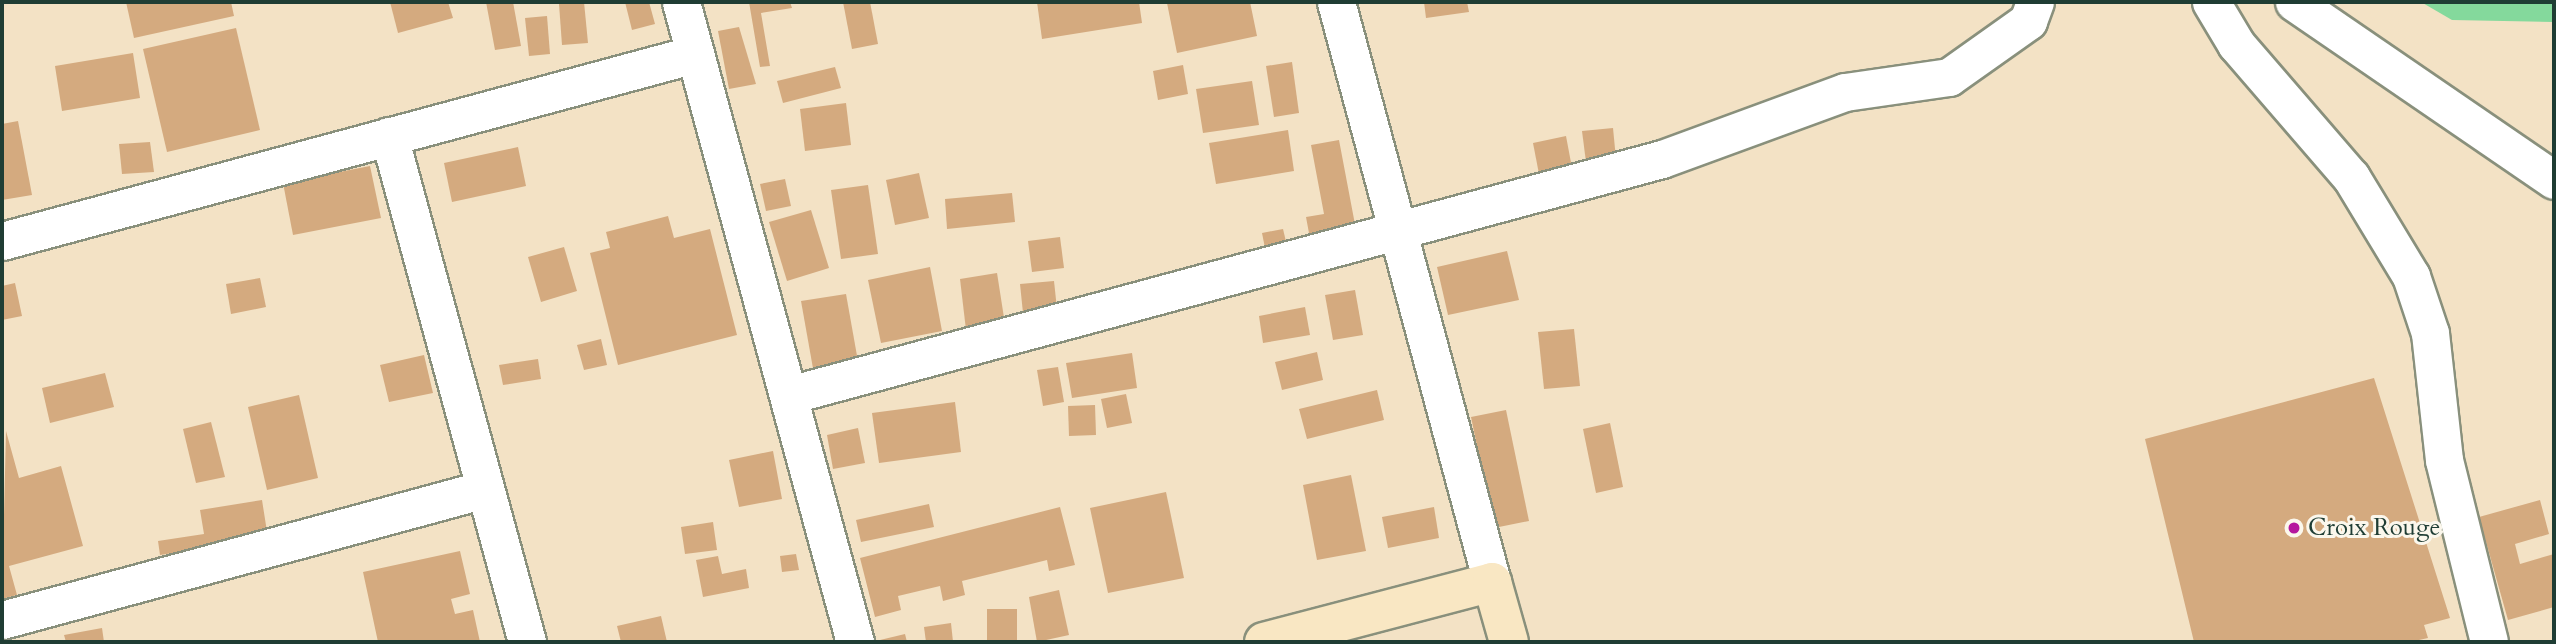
<!DOCTYPE html>
<style>
body{margin:0}
#map{position:relative;width:2556px;height:644px;overflow:hidden;background:#f3e2c5;font-family:Cardo,serif}
div>[style]{position:absolute}
.green>*{inset:0;background:#84d99c}
.building>*{inset:0;background:#d4aa7f}
.roads{filter:drop-shadow(2px 0 #89907c) drop-shadow(-2px 0 #89907c) drop-shadow(0 2px #89907c) drop-shadow(0 -2px #89907c)}
.street>*{height:37px;margin:-18.5px;padding:0 18.5px;transform-origin:18.5px;border-radius:18.5px;background:#fff}
.secondary>*{height:38px;margin:-19px;padding:0 19px;transform-origin:19px;border-radius:19px;background:#f9e7c3}
.dots>*{width:19px;height:19px;translate:-50% -50%;box-sizing:border-box;border:4px solid #fbf7ec;border-radius:50%}
span{translate:-50% -50%;white-space:nowrap;text-align:center;line-height:1.15;-webkit-text-stroke:6px #fbf7ec;paint-order:stroke}
.poi-label{font-size:24px;color:#1f3d34}
.left{translate:0 -50%;text-align:left}
.frame{position:absolute;inset:0;border:4px solid #1f3d34;pointer-events:none}
</style>
<div id="map">
<div class="green">
<div style="clip-path:polygon(2421px 2px,2554px 2px,2554px 22px,2452px 20px)"></div>
</div>
<div class="building">
<div style="clip-path:polygon(126px 2px,231px 2px,234px 16px,134px 38px)"></div>
<div style="clip-path:polygon(390px 2px,448px 2px,453px 18px,398px 33px)"></div>
<div style="clip-path:polygon(486px 2px,513px 2px,521px 46px,495px 50px)"></div>
<div style="clip-path:polygon(584px 2px,588px 43px,562px 45px,559px 4px)"></div>
<div style="clip-path:polygon(625px 2px,649px 2px,655px 24px,632px 30px)"></div>
<div style="clip-path:polygon(749px 2px,790px 2px,792px 8px,761px 13px,770px 66px,760px 67px)"></div>
<div style="clip-path:polygon(843px 2px,870px 2px,878px 44px,852px 49px)"></div>
<div style="clip-path:polygon(1037px 2px,1139px 2px,1142px 23px,1042px 39px)"></div>
<div style="clip-path:polygon(1175px 2px,1250px 2px,1257px 36px,1177px 53px,1167px 3px)"></div>
<div style="clip-path:polygon(1424px 2px,1467px 2px,1469px 12px,1426px 18px)"></div>
<div style="clip-path:polygon(547px 16px,550px 54px,529px 56px,525px 18px)"></div>
<div style="clip-path:polygon(739px 27px,756px 84px,729px 89px,718px 31px)"></div>
<div style="clip-path:polygon(236px 28px,260px 130px,167px 152px,143px 49px)"></div>
<div style="clip-path:polygon(133px 53px,140px 98px,62px 111px,55px 66px)"></div>
<div style="clip-path:polygon(1292px 62px,1299px 113px,1274px 117px,1266px 66px)"></div>
<div style="clip-path:polygon(1183px 65px,1188px 94px,1158px 100px,1153px 71px)"></div>
<div style="clip-path:polygon(835px 67px,841px 88px,783px 103px,777px 81px)"></div>
<div style="clip-path:polygon(1252px 81px,1259px 125px,1203px 133px,1196px 89px)"></div>
<div style="clip-path:polygon(846px 103px,851px 145px,805px 151px,800px 109px)"></div>
<div style="clip-path:polygon(18px 121px,32px 195px,2px 200px,2px 124px)"></div>
<div style="clip-path:polygon(1613px 128px,1616px 159px,1586px 162px,1582px 131px)"></div>
<div style="clip-path:polygon(1288px 130px,1294px 171px,1216px 184px,1209px 143px)"></div>
<div style="clip-path:polygon(1566px 136px,1572px 168px,1539px 174px,1533px 143px)"></div>
<div style="clip-path:polygon(1339px 140px,1357px 235px,1311px 244px,1306px 217px,1324px 214px,1311px 145px)"></div>
<div style="clip-path:polygon(150px 142px,154px 172px,122px 174px,119px 144px)"></div>
<div style="clip-path:polygon(518px 147px,526px 186px,452px 202px,444px 163px)"></div>
<div style="clip-path:polygon(370px 166px,381px 218px,293px 235px,283px 183px)"></div>
<div style="clip-path:polygon(919px 173px,929px 218px,895px 225px,886px 180px)"></div>
<div style="clip-path:polygon(785px 179px,791px 206px,766px 211px,760px 184px)"></div>
<div style="clip-path:polygon(868px 185px,878px 254px,841px 259px,831px 190px)"></div>
<div style="clip-path:polygon(1012px 193px,1015px 222px,947px 229px,945px 199px)"></div>
<div style="clip-path:polygon(811px 210px,829px 268px,787px 281px,769px 222px)"></div>
<div style="clip-path:polygon(668px 216px,674px 238px,710px 229px,737px 335px,618px 365px,590px 253px,610px 248px,606px 232px)"></div>
<div style="clip-path:polygon(1283px 229px,1288px 250px,1266px 253px,1262px 233px)"></div>
<div style="clip-path:polygon(1060px 237px,1064px 268px,1032px 272px,1028px 241px)"></div>
<div style="clip-path:polygon(564px 247px,577px 291px,541px 302px,528px 257px)"></div>
<div style="clip-path:polygon(1507px 251px,1519px 300px,1448px 315px,1437px 267px)"></div>
<div style="clip-path:polygon(930px 267px,942px 331px,881px 343px,868px 280px)"></div>
<div style="clip-path:polygon(997px 273px,1005px 324px,966px 330px,960px 279px)"></div>
<div style="clip-path:polygon(260px 278px,266px 307px,231px 314px,226px 284px)"></div>
<div style="clip-path:polygon(1054px 281px,1057px 309px,1023px 313px,1020px 284px)"></div>
<div style="clip-path:polygon(15px 283px,22px 316px,2px 320px,2px 286px)"></div>
<div style="clip-path:polygon(1355px 290px,1363px 335px,1333px 340px,1325px 295px)"></div>
<div style="clip-path:polygon(846px 294px,859px 367px,814px 374px,801px 301px)"></div>
<div style="clip-path:polygon(1305px 307px,1310px 335px,1263px 343px,1259px 316px)"></div>
<div style="clip-path:polygon(1574px 329px,1580px 386px,1544px 389px,1538px 332px)"></div>
<div style="clip-path:polygon(601px 339px,607px 365px,584px 370px,577px 345px)"></div>
<div style="clip-path:polygon(1317px 352px,1323px 380px,1282px 390px,1275px 362px)"></div>
<div style="clip-path:polygon(1132px 353px,1137px 388px,1072px 398px,1066px 363px)"></div>
<div style="clip-path:polygon(424px 355px,433px 393px,389px 402px,380px 365px)"></div>
<div style="clip-path:polygon(538px 359px,541px 379px,503px 385px,499px 365px)"></div>
<div style="clip-path:polygon(1058px 367px,1064px 402px,1043px 406px,1037px 370px)"></div>
<div style="clip-path:polygon(105px 373px,114px 407px,50px 423px,42px 388px)"></div>
<div style="clip-path:polygon(2374px 378px,2450px 618px,2424px 625px,2428px 638px,2410px 642px,2194px 642px,2145px 439px)"></div>
<div style="clip-path:polygon(1377px 390px,1384px 420px,1307px 439px,1299px 409px)"></div>
<div style="clip-path:polygon(1126px 394px,1132px 423px,1107px 428px,1101px 399px)"></div>
<div style="clip-path:polygon(299px 395px,318px 478px,267px 490px,248px 407px)"></div>
<div style="clip-path:polygon(955px 402px,961px 452px,879px 463px,872px 413px)"></div>
<div style="clip-path:polygon(1095px 405px,1096px 435px,1069px 436px,1068px 406px)"></div>
<div style="clip-path:polygon(1506px 410px,1529px 521px,1494px 528px,1471px 417px)"></div>
<div style="clip-path:polygon(211px 422px,225px 477px,196px 483px,183px 429px)"></div>
<div style="clip-path:polygon(1610px 423px,1623px 487px,1596px 493px,1583px 429px)"></div>
<div style="clip-path:polygon(858px 428px,865px 463px,833px 469px,827px 435px)"></div>
<div style="clip-path:polygon(6px 431px,19px 478px,61px 466px,83px 546px,9px 566px,17px 595px,2px 599px)"></div>
<div style="clip-path:polygon(773px 451px,782px 499px,739px 507px,729px 460px)"></div>
<div style="clip-path:polygon(1351px 475px,1366px 551px,1317px 560px,1303px 485px)"></div>
<div style="clip-path:polygon(1166px 492px,1184px 578px,1108px 593px,1090px 508px)"></div>
<div style="clip-path:polygon(262px 500px,268px 538px,160px 555px,158px 541px,204px 534px,200px 510px)"></div>
<div style="clip-path:polygon(2540px 500px,2549px 534px,2515px 544px,2520px 564px,2554px 554px,2554px 607px,2508px 620px,2479px 517px)"></div>
<div style="clip-path:polygon(929px 504px,934px 527px,861px 542px,856px 520px)"></div>
<div style="clip-path:polygon(1060px 507px,1075px 565px,1049px 571px,1047px 560px,962px 581px,965px 595px,943px 601px,940px 586px,898px 596px,901px 610px,875px 617px,860px 558px)"></div>
<div style="clip-path:polygon(1434px 507px,1439px 538px,1388px 548px,1382px 517px)"></div>
<div style="clip-path:polygon(713px 522px,717px 550px,685px 554px,681px 527px)"></div>
<div style="clip-path:polygon(460px 551px,470px 594px,451px 599px,455px 614px,473px 610px,480px 642px,378px 642px,363px 572px)"></div>
<div style="clip-path:polygon(796px 554px,799px 570px,782px 572px,780px 556px)"></div>
<div style="clip-path:polygon(718px 556px,722px 574px,746px 569px,749px 588px,703px 597px,696px 560px)"></div>
<div style="clip-path:polygon(1059px 590px,1069px 635px,1037px 642px,1029px 597px)"></div>
<div style="clip-path:polygon(987px 609px,1017px 609px,1017px 642px,987px 642px)"></div>
<div style="clip-path:polygon(661px 616px,667px 642px,621px 642px,617px 626px)"></div>
<div style="clip-path:polygon(951px 623px,953px 642px,926px 642px,924px 627px)"></div>
<div style="clip-path:polygon(102px 628px,104px 642px,66px 642px,64px 635px)"></div>
<div style="clip-path:polygon(905px 634px,907px 642px,880px 642px,880px 640px)"></div>
</div>
<div class="roads">
<div class="street">
<div style="left:681px;top:2px;width:663px;rotate:74.79deg"></div>
<div style="left:1336px;top:2px;width:601px;rotate:74.95deg"></div>
<div style="left:2211px;top:2px;width:49px;rotate:59.2deg"></div>
<div style="left:2236px;top:44px;width:176px;rotate:49.2deg"></div>
<div style="left:2351px;top:177px;width:116px;rotate:58.8deg"></div>
<div style="left:2411px;top:276px;width:60px;rotate:71.6deg"></div>
<div style="left:2430px;top:333px;width:128px;rotate:83.7deg"></div>
<div style="left:2444px;top:460px;width:187px;rotate:76.1deg"></div>
<div style="left:2294px;top:2px;width:315px;rotate:34.4deg"></div>
<div style="left:389px;top:136px;width:524px;rotate:74.74deg"></div>
<div style="left:2px;top:241px;width:718px;rotate:-15.1deg"></div>
<div style="left:789px;top:395px;width:904px;rotate:-15.13deg"></div>
<div style="left:1662px;top:159px;width:195px;rotate:-20.1deg"></div>
<div style="left:1845px;top:92px;width:105px;rotate:-8.2deg"></div>
<div style="left:1949px;top:77px;width:97px;rotate:-35.3deg"></div>
<div style="left:2028px;top:21px;width:20px;rotate:-70deg"></div>
<div style="left:2px;top:620px;width:500px;rotate:-15.17deg"></div>
</div>
<div class="secondary">
<div style="left:1264px;top:642px;width:236px;rotate:-14.7deg"></div>
<div style="left:1492px;top:582px;width:62px;rotate:74.2deg"></div>
</div>
</div>
<div class="dots">
<div style="left:2294px;top:528px;background:#b5179e"></div>
</div>
<div class="poi-label">
<span class="left" style="left:2308px;top:528px">Croix Rouge</span>
</div>
<div class="frame"></div>
</div>
